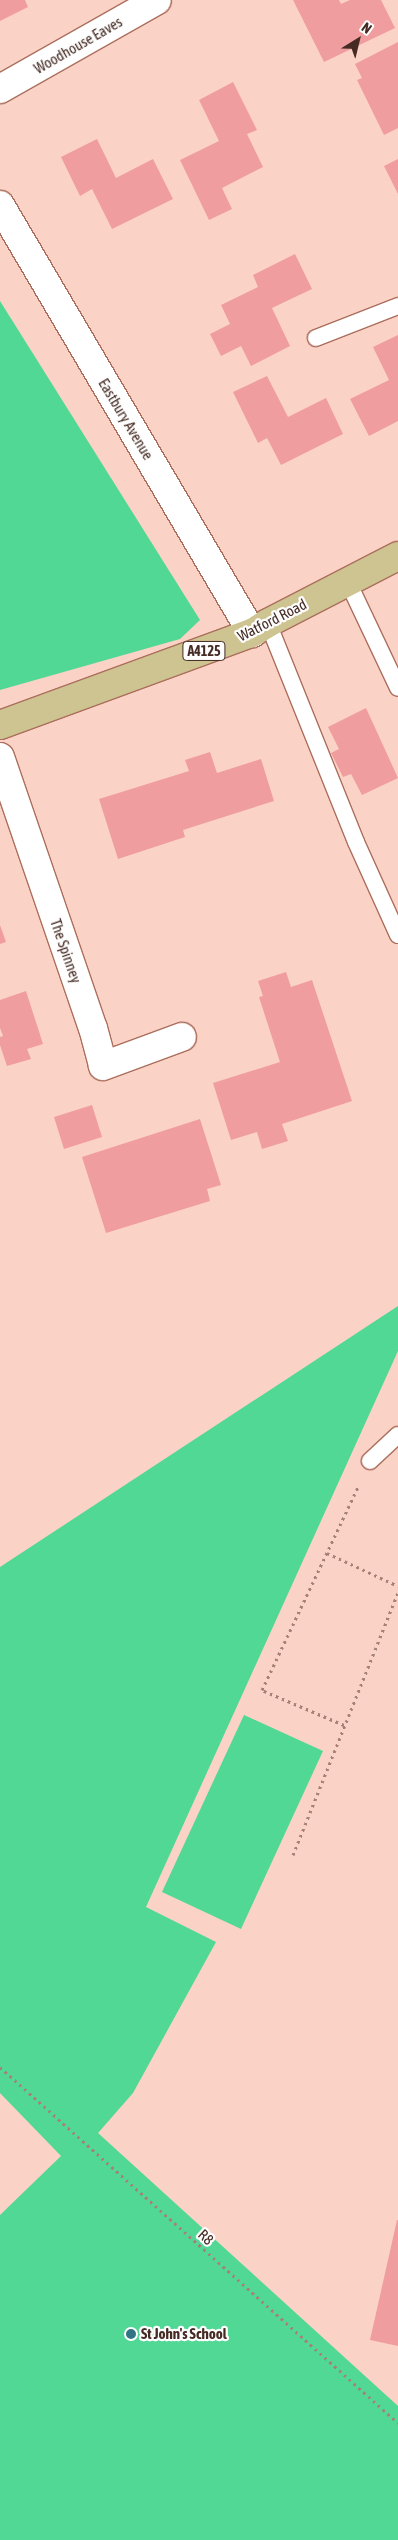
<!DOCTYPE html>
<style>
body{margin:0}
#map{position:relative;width:398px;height:2540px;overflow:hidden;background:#fbd2c6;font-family:"Asap Condensed",sans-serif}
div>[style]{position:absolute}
.green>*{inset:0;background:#50d894}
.building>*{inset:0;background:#f09d9f}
.path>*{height:3px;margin-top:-1.5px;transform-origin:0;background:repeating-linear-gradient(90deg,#a48278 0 2.5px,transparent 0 6.5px)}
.roads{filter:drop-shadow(1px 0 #ab6f5d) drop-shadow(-1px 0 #ab6f5d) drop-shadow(0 1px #ab6f5d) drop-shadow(0 -1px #ab6f5d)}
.service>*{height:16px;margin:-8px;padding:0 8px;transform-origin:8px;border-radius:8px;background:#fff}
.minor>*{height:28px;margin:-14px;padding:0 14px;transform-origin:14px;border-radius:14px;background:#fff}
.primary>*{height:28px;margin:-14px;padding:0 14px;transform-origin:14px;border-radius:14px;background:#cec491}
.dots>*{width:14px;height:14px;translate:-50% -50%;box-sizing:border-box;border:2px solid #fefefe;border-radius:50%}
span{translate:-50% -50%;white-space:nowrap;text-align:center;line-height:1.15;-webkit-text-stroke:4.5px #fefefe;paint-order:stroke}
.shield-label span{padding:1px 4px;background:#fefefe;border:1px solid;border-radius:4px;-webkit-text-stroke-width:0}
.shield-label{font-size:14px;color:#452b23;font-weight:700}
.street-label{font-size:15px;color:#452b23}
.poi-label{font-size:15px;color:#452b23;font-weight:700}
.left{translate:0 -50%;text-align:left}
.north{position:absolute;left:333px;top:15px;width:50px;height:50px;-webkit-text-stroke:4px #fefefe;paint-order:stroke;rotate:36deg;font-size:14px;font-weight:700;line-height:20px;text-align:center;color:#452b23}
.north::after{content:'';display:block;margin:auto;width:18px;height:22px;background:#452b23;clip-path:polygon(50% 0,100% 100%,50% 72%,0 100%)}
</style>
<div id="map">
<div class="green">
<div style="clip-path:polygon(0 301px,200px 620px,180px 639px,0 690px)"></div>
<div style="clip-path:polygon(398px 1306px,398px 1351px,146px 1907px,216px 1942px,133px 2093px,98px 2133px,398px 2406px,398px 2540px,0 2540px,0 2215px,61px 2156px,0 2093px,0 1567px)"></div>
<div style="clip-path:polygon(244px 1715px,323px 1751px,241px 1929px,162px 1892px)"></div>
</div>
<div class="building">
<div style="clip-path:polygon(0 0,25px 0,28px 7px,0 21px)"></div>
<div style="clip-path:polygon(293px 0,339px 0,341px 4px,350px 0,381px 0,395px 28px,324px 62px)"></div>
<div style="clip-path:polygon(398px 42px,398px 128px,384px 135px,357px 80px,362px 78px,355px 64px)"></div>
<div style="clip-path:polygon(233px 82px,257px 130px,247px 134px,263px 167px,222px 188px,232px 209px,209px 220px,180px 160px,219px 141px,199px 100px)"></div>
<div style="clip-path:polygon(97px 139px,116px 178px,153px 159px,173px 199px,112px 229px,92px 189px,80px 196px,61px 157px)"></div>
<div style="clip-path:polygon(398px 159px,398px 194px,384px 166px)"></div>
<div style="clip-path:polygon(295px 254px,312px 289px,272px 308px,290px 346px,251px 366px,241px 346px,221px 356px,210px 334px,230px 324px,221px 305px,258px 287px,253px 275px)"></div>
<div style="clip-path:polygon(398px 335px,398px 421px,369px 436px,350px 399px,389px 380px,373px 347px)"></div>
<div style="clip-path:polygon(267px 376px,288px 417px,326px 398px,343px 434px,281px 465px,267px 438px,258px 443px,233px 392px)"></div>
<div style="clip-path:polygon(366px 708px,398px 778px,362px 795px,351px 774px,343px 777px,331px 753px,339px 749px,328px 727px)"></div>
<div style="clip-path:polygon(210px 752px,217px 773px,261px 759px,274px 801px,183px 830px,185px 837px,118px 859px,99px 799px,189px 771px,185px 760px)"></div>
<div style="clip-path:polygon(0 925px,6px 942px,0 944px)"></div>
<div style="clip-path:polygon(286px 972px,291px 987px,312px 980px,352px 1101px,282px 1124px,288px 1141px,262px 1149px,257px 1132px,231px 1140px,213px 1083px,280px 1062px,259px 997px,263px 996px,258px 981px)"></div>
<div style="clip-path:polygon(26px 991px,43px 1044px,27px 1049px,31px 1059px,7px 1066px,0 1045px,0 1037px,3px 1036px,0 1028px,0 1000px)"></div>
<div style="clip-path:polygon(92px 1105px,102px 1137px,64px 1149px,54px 1117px)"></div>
<div style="clip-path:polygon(200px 1119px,221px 1185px,207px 1189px,210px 1201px,106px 1233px,82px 1157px)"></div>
<div style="clip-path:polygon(397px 2220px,398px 2220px,398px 2346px,370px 2340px)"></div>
</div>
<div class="path">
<div style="left:327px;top:1553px;width:78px;rotate:24.9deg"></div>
<div style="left:344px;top:1725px;width:89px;rotate:-156.9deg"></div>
<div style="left:262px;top:1690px;width:225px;rotate:-64.7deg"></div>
<div style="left:293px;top:1855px;width:282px;rotate:-68.2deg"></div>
<div style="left:0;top:2067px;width:534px;rotate:41.81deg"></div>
</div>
<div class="roads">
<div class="service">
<div style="left:316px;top:338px;width:88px;rotate:-21.3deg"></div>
<div style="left:348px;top:582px;width:117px;rotate:64.7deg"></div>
<div style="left:268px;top:623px;width:236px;rotate:68.1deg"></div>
<div style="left:356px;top:842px;width:102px;rotate:65.7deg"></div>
<div style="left:370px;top:1461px;width:38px;rotate:-43deg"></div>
</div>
<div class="minor">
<div style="left:0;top:89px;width:180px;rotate:-29.5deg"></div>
<div style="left:0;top:205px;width:497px;rotate:59.5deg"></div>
<div style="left:0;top:757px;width:287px;rotate:71.1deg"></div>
<div style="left:93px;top:1028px;width:39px;rotate:75deg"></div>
<div style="left:103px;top:1066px;width:84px;rotate:-20.2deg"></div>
</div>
<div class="primary">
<div style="left:0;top:725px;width:268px;rotate:-20.1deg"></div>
<div style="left:252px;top:633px;width:19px;rotate:-32deg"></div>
<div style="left:268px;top:623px;width:146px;rotate:-27.3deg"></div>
</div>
</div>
<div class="dots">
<div style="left:131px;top:2334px;background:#327486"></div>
</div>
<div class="shield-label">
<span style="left:204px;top:651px">A4125</span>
</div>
<div class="street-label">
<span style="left:78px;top:45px;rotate:-30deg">Woodhouse Eaves</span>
<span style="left:126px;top:419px;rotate:59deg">Eastbury Avenue</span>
<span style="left:272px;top:620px;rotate:-27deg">Watford Road</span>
<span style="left:66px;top:951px;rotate:71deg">The Spinney</span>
<span style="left:206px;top:2237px;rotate:42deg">R8</span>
</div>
<div class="poi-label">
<span class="left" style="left:141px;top:2334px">St John's School</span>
</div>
<div class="north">N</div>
</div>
